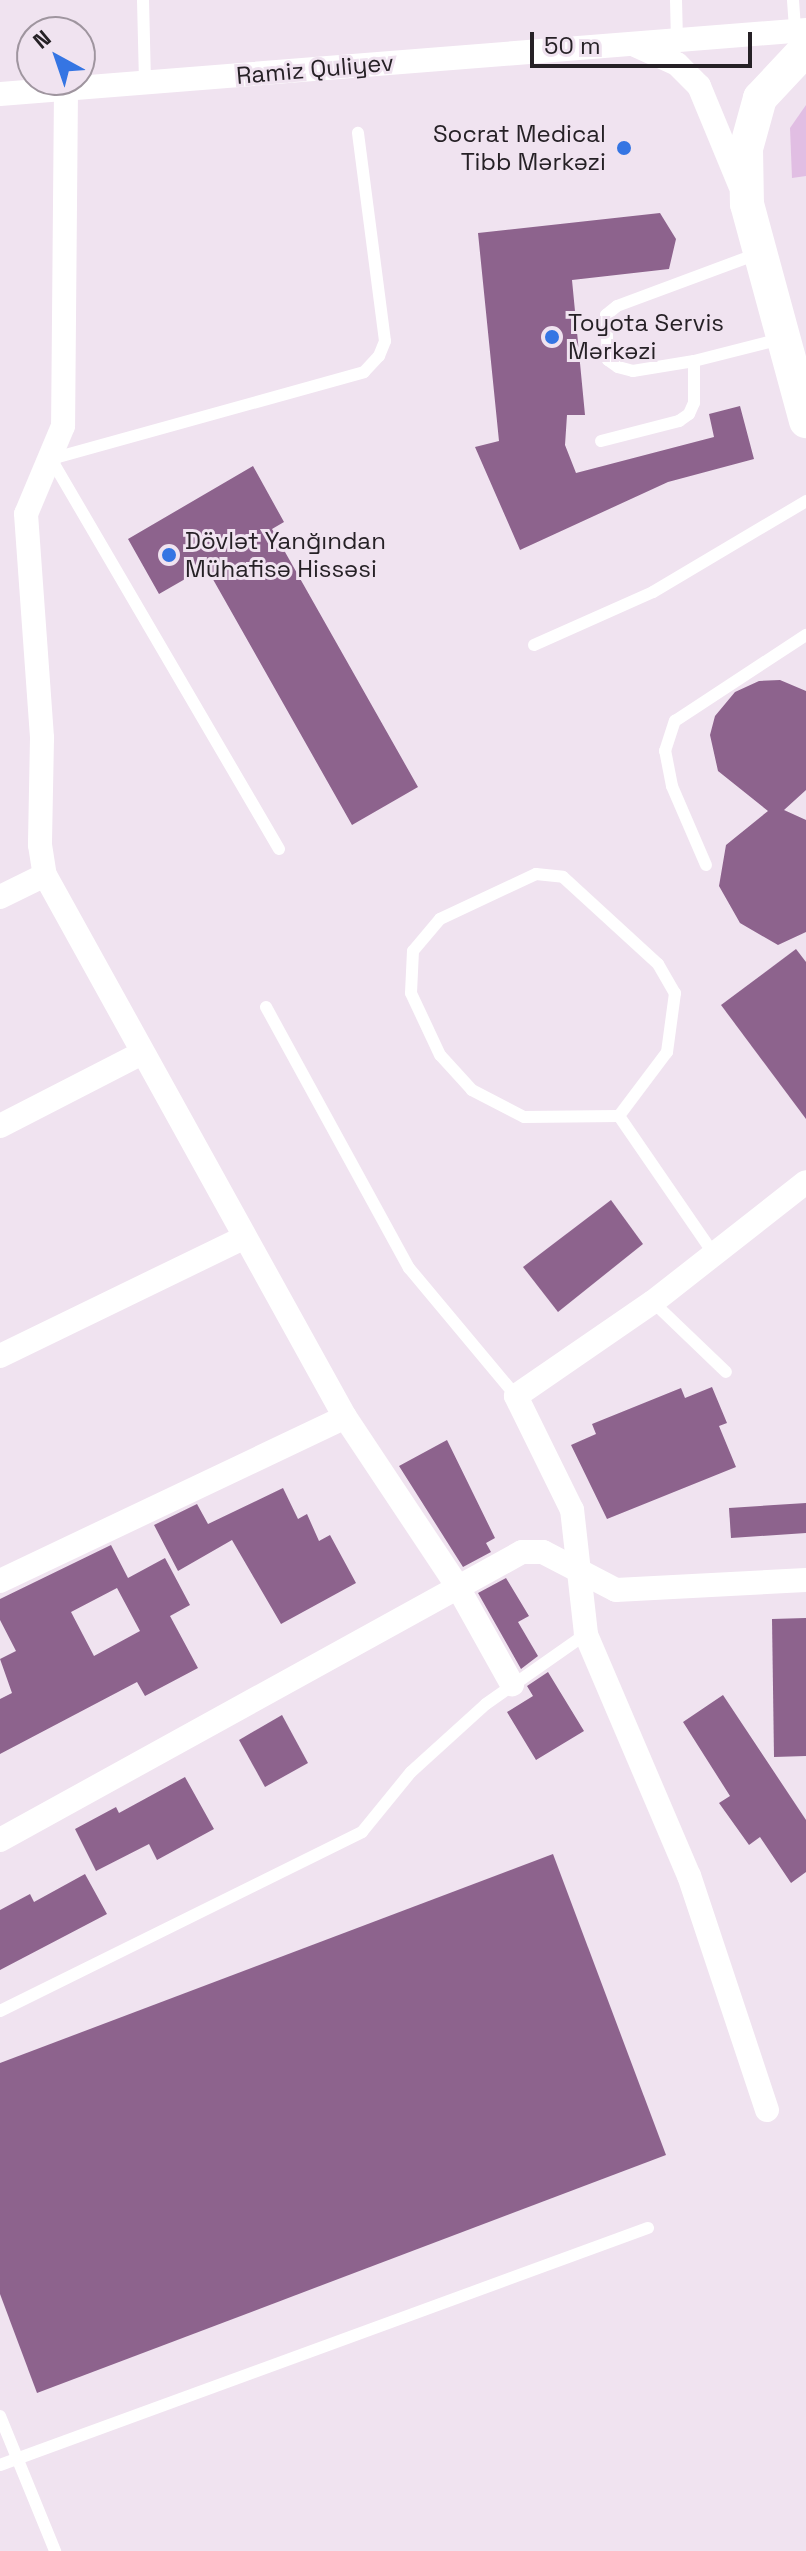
<!DOCTYPE html>
<meta charset="utf-8">
<style>
body{margin:0}
#map{position:relative;width:806px;height:2551px;overflow:hidden;background:#f0e3f0;font-family:"Space Grotesk",sans-serif}
div>[style]{position:absolute}
.green>*{inset:0;background:#e1bee3}
.building>*{inset:0;background:#8d638d}
.lane>*{height:12px;margin:-6px;padding:0 6px;transform-origin:6px;border-radius:6px;background:#fff}
.street>*{height:24px;margin:-12px;padding:0 12px;transform-origin:12px;border-radius:12px;background:#fff}
.secondary>*{height:34px;margin:-17px;padding:0 17px;transform-origin:17px;border-radius:17px;background:#fff}
.dots>*{width:22px;height:22px;translate:-50% -50%;box-sizing:border-box;border:4px solid #f0e3f0;border-radius:50%}
span{translate:-50% -50%;white-space:nowrap;text-align:center;line-height:1.15;-webkit-text-stroke:6px #f0e3f0;paint-order:stroke}
.street-label{font-size:24px;color:#262126}
.poi-label{font-size:24px;color:#262126}
.right{translate:-100% -50%;text-align:right}
.left{translate:0 -50%;text-align:left}
.north{position:absolute;left:16px;top:16px;width:80px;height:80px;box-sizing:border-box;background:#f0e3f0;border:2px solid #9f959f;border-radius:50%;rotate:320deg;font-size:22px;font-weight:700;line-height:32px;text-align:center;color:#262126}
.north::after{content:'';display:block;margin:auto;width:28px;height:36px;background:#3575e3;clip-path:polygon(50% 0,100% 100%,50% 72%,0 100%)}
.scale{position:absolute;left:530px;top:32px;width:222px;height:36px;box-sizing:border-box;border:4px solid #262126;border-top:0;padding-left:10px;font-size:24px;line-height:28px;white-space:nowrap;color:#262126;-webkit-text-stroke:6px #f0e3f0;paint-order:stroke}
</style>
<div id="map">
<div class="green">
<div style="clip-path:polygon(806px 105px,806px 176px,792px 178px,790px 128px)"></div>
</div>
<div class="building">
<div style="clip-path:polygon(660px 213px,676px 239px,669px 269px,572px 280px,585px 415px,567px 415px,565px 445px,576px 473px,714px 437px,709px 414px,740px 406px,754px 459px,668px 482px,520px 550px,475px 447px,499px 441px,478px 233px)"></div>
<div style="clip-path:polygon(253px 466px,284px 522px,272px 529px,418px 787px,352px 825px,206px 567px,159px 594px,128px 539px)"></div>
<div style="clip-path:polygon(780px 680px,806px 691px,806px 790px,784px 810px,806px 820px,806px 932px,778px 945px,740px 923px,719px 886px,726px 845px,768px 811px,718px 771px,710px 735px,715px 716px,735px 692px,759px 681px)"></div>
<div style="clip-path:polygon(796px 949px,806px 962px,806px 1119px,721px 1005px)"></div>
<div style="clip-path:polygon(611px 1200px,643px 1244px,558px 1312px,523px 1267px)"></div>
<div style="clip-path:polygon(712px 1387px,727px 1423px,719px 1426px,736px 1467px,607px 1519px,571px 1445px,596px 1434px,592px 1424px,681px 1388px,685px 1398px)"></div>
<div style="clip-path:polygon(447px 1440px,495px 1538px,486px 1543px,491px 1552px,463px 1567px,399px 1466px)"></div>
<div style="clip-path:polygon(283px 1488px,298px 1519px,307px 1514px,319px 1541px,330px 1535px,356px 1583px,281px 1624px,232px 1540px,178px 1571px,154px 1525px,197px 1504px,208px 1524px)"></div>
<div style="clip-path:polygon(806px 1503px,806px 1533px,731px 1538px,729px 1508px)"></div>
<div style="clip-path:polygon(evenodd,111px 1545px,128px 1578px,165px 1558px,190px 1605px,170px 1616px,198px 1668px,145px 1696px,137px 1682px,0 1754px,0 1699px,12px 1693px,0 1659px,16px 1651px,0 1620px,0 1599px,111px 1545px,117px 1588px,140px 1631px,94px 1656px,71px 1612px,117px 1588px)"></div>
<div style="clip-path:polygon(506px 1578px,529px 1616px,518px 1622px,538px 1656px,521px 1669px,478px 1593px)"></div>
<div style="clip-path:polygon(806px 1618px,806px 1756px,774px 1757px,772px 1619px)"></div>
<div style="clip-path:polygon(548px 1672px,584px 1731px,536px 1760px,507px 1712px,533px 1696px,527px 1686px)"></div>
<div style="clip-path:polygon(723px 1695px,806px 1820px,806px 1872px,791px 1883px,760px 1837px,749px 1845px,719px 1803px,730px 1796px,683px 1722px)"></div>
<div style="clip-path:polygon(282px 1715px,308px 1763px,265px 1787px,239px 1740px)"></div>
<div style="clip-path:polygon(185px 1777px,214px 1829px,157px 1860px,149px 1844px,96px 1871px,75px 1829px,116px 1807px,119px 1813px)"></div>
<div style="clip-path:polygon(553px 1854px,666px 2155px,37px 2393px,0 2294px,0 2063px)"></div>
<div style="clip-path:polygon(85px 1874px,107px 1914px,0 1970px,0 1910px,30px 1894px,34px 1902px)"></div>
</div>
<div class="lane">
<div style="left:143px;top:0;width:83px;rotate:88.6deg"></div>
<div style="left:676px;top:0;width:40px;rotate:88.6deg"></div>
<div style="left:793px;top:0;width:31px;rotate:86deg"></div>
<div style="left:694px;top:361px;width:62px;rotate:170.7deg"></div>
<div style="left:633px;top:371px;width:16px;rotate:-165deg"></div>
<div style="left:618px;top:367px;width:12px;rotate:-145deg"></div>
<div style="left:608px;top:360px;width:45px;rotate:-92.5deg"></div>
<div style="left:606px;top:315px;width:14px;rotate:-39deg"></div>
<div style="left:617px;top:306px;width:149px;rotate:-20.4deg"></div>
<div style="left:601px;top:441px;width:81px;rotate:-14.4deg"></div>
<div style="left:679px;top:421px;width:12px;rotate:-35deg"></div>
<div style="left:689px;top:414px;width:12px;rotate:-66deg"></div>
<div style="left:694px;top:403px;width:42px;rotate:-90deg"></div>
<div style="left:694px;top:361px;width:90px;rotate:-14.2deg"></div>
<div style="left:534px;top:645px;width:130px;rotate:-24deg"></div>
<div style="left:653px;top:592px;width:178px;rotate:-30.7deg"></div>
<div style="left:279px;top:849px;width:452px;rotate:-120.3deg"></div>
<div style="left:51px;top:459px;width:325px;rotate:-15.5deg"></div>
<div style="left:364px;top:372px;width:22px;rotate:-47deg"></div>
<div style="left:379px;top:356px;width:16px;rotate:-68deg"></div>
<div style="left:385px;top:341px;width:210px;rotate:-97.4deg"></div>
<div style="left:706px;top:865px;width:86px;rotate:-113.3deg"></div>
<div style="left:672px;top:786px;width:36px;rotate:-101deg"></div>
<div style="left:665px;top:751px;width:32px;rotate:-72deg"></div>
<div style="left:675px;top:721px;width:157px;rotate:-33.3deg"></div>
<div style="left:266px;top:1007px;width:298px;rotate:61.3deg"></div>
<div style="left:409px;top:1268px;width:167px;rotate:50.1deg"></div>
<div style="left:619px;top:1116px;width:95px;rotate:179.4deg"></div>
<div style="left:524px;top:1117px;width:59px;rotate:-152.6deg"></div>
<div style="left:472px;top:1090px;width:47px;rotate:-132.4deg"></div>
<div style="left:440px;top:1055px;width:68px;rotate:-115.1deg"></div>
<div style="left:411px;top:993px;width:42px;rotate:-87.3deg"></div>
<div style="left:413px;top:951px;width:42px;rotate:-49.8deg"></div>
<div style="left:440px;top:919px;width:106px;rotate:-25.1deg"></div>
<div style="left:536px;top:874px;width:27px;rotate:6deg"></div>
<div style="left:563px;top:877px;width:129px;rotate:42.5deg"></div>
<div style="left:658px;top:964px;width:34px;rotate:60deg"></div>
<div style="left:675px;top:993px;width:60px;rotate:97.7deg"></div>
<div style="left:667px;top:1052px;width:80px;rotate:126.9deg"></div>
<div style="left:619px;top:1116px;width:166px;rotate:55.5deg"></div>
<div style="left:653px;top:1302px;width:101px;rotate:43.8deg"></div>
<div style="left:0;top:2011px;width:404px;rotate:-26.3deg"></div>
<div style="left:362px;top:1832px;width:77px;rotate:-50.8deg"></div>
<div style="left:411px;top:1772px;width:101px;rotate:-42.2deg"></div>
<div style="left:486px;top:1704px;width:122px;rotate:-35deg"></div>
<div style="left:0;top:2416px;width:146px;rotate:67.8deg"></div>
<div style="left:0;top:2465px;width:690px;rotate:-20.09deg"></div>
</div>
<div class="street">
<div style="left:633px;top:44px;width:48px;rotate:24.4deg"></div>
<div style="left:677px;top:64px;width:31px;rotate:45deg"></div>
<div style="left:699px;top:86px;width:107px;rotate:67.5deg"></div>
<div style="left:66px;top:89px;width:337px;rotate:90.5deg"></div>
<div style="left:63px;top:426px;width:95px;rotate:112.8deg"></div>
<div style="left:26px;top:514px;width:225px;rotate:85.9deg"></div>
<div style="left:42px;top:738px;width:107px;rotate:91.1deg"></div>
<div style="left:40px;top:845px;width:30px;rotate:81deg"></div>
<div style="left:45px;top:875px;width:619px;rotate:61.04deg"></div>
<div style="left:345px;top:1417px;width:201px;rotate:56.4deg"></div>
<div style="left:456px;top:1584px;width:115px;rotate:60.8deg"></div>
<div style="left:0;top:94px;width:809px;rotate:-4.54deg"></div>
<div style="left:0;top:897px;width:50px;rotate:-26.1deg"></div>
<div style="left:0;top:1126px;width:160px;rotate:-27.2deg"></div>
<div style="left:0;top:1356px;width:272px;rotate:-25.9deg"></div>
<div style="left:0;top:1581px;width:382px;rotate:-25.4deg"></div>
<div style="left:0;top:1840px;width:596px;rotate:-28.89deg"></div>
<div style="left:522px;top:1552px;width:21px"></div>
<div style="left:543px;top:1552px;width:82px;rotate:27.5deg"></div>
<div style="left:616px;top:1590px;width:190px;rotate:-3deg"></div>
<div style="left:767px;top:2110px;width:247px;rotate:-108.4deg"></div>
<div style="left:689px;top:1876px;width:263px;rotate:-113.1deg"></div>
<div style="left:586px;top:1634px;width:125px;rotate:-96.4deg"></div>
<div style="left:572px;top:1510px;width:127px;rotate:-116.2deg"></div>
<div style="left:516px;top:1396px;width:166px;rotate:-34.5deg"></div>
<div style="left:653px;top:1302px;width:194px;rotate:-38.1deg"></div>
</div>
<div class="secondary">
<div style="left:806px;top:49px;width:67px;rotate:133.2deg"></div>
<div style="left:760px;top:98px;width:53px;rotate:105.4deg"></div>
<div style="left:746px;top:149px;width:55px;rotate:89deg"></div>
<div style="left:747px;top:204px;width:225px;rotate:74.8deg"></div>
</div>
<div class="dots">
<div style="left:624px;top:148px;background:#3575e3"></div>
<div style="left:552px;top:337px;background:#3575e3"></div>
<div style="left:169px;top:555px;background:#3575e3"></div>
</div>
<div class="street-label">
<span style="left:315px;top:69px;rotate:-5deg">Ramiz Quliyev</span>
</div>
<div class="poi-label">
<span class="right" style="left:606px;top:148px">Socrat Medical<br>Tibb Mərkəzi</span>
<span class="left" style="left:568px;top:337px">Toyota Servis<br>Mərkəzi</span>
<span class="left" style="left:185px;top:555px">Dövlət Yanğından<br>Mühafisə Hissəsi</span>
</div>
<div class="north">N</div>
<div class="scale">50 m</div>
</div>
